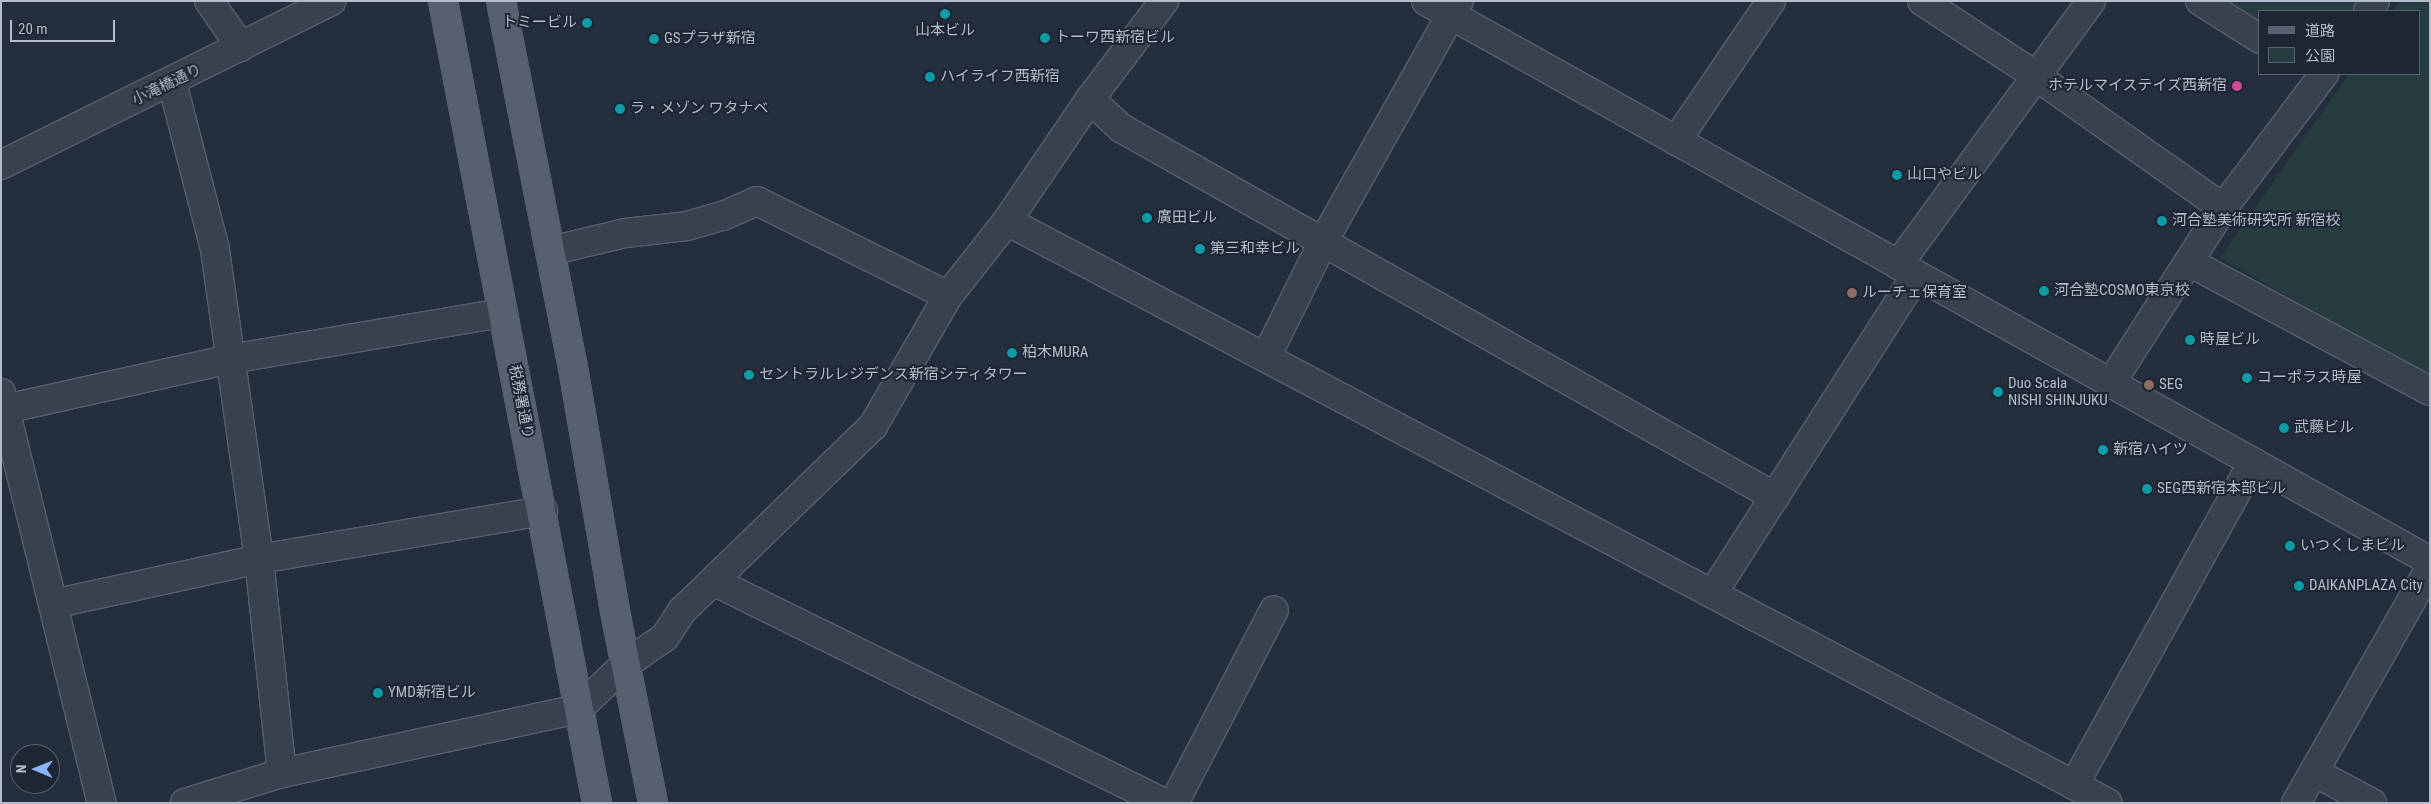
<!DOCTYPE html>
<meta charset="utf-8">
<style>
body{margin:0}
#map{position:relative;width:2431px;height:804px;overflow:hidden;background:#242f3e;font-family:"Roboto Condensed","Noto Sans JP",sans-serif}
div>[style]{position:absolute}
.green>*{inset:0;background:#263c3f}
.roads{filter:drop-shadow(1px 0 #565f6c) drop-shadow(-1px 0 #565f6c) drop-shadow(0 1px #565f6c) drop-shadow(0 -1px #565f6c)}
.minor>*{height:28px;margin:-14px;padding:0 14px;transform-origin:14px;border-radius:14px;background:#38414e}
.major>*{height:28px;margin:-14px;padding:0 14px;transform-origin:14px;border-radius:14px;background:#56606e}
.dots>*{width:14px;height:14px;translate:-50% -50%;box-sizing:border-box;border:2px solid #1d2633;border-radius:50%}
span{translate:-50% -50%;white-space:nowrap;text-align:center;line-height:1.15;-webkit-text-stroke:4px #1d2633;paint-order:stroke}
.poi-label{font-size:15px;color:#b4bcc9}
.right{translate:-100% -50%;text-align:right}
.left{translate:0 -50%;text-align:left}
.street-label{font-size:15px;color:#b4bcc9}
.frame{position:absolute;inset:0;border:2px solid #b4bcc9;pointer-events:none}
.legend{position:absolute;left:2258px;top:10px;width:162px;height:65px;box-sizing:border-box;background:#1d2633;border:1px solid #59626f;margin:0;padding:6px 9px;list-style:none;font-size:15px;color:#b4bcc9}
.legend li{display:flex;align-items:center;gap:10px;height:25px}
.legend b{width:25px;border:1px solid #59626f}
.north{position:absolute;left:10px;top:744px;width:50px;height:50px;box-sizing:border-box;background:#1d2633;border:1px solid #59626f;border-radius:50%;rotate:271deg;font-size:14px;font-weight:700;line-height:20px;text-align:center;color:#b4bcc9}
.north::after{content:'';display:block;margin:auto;width:18px;height:22px;background:#8ab4f8;clip-path:polygon(50% 0,100% 100%,50% 72%,0 100%)}
.scale{position:absolute;left:10px;top:20px;width:105px;height:22px;box-sizing:border-box;border:2px solid #b4bcc9;border-top:0;padding-left:6px;font-size:15px;line-height:18px;white-space:nowrap;color:#b4bcc9;-webkit-text-stroke:4px #1d2633;paint-order:stroke}
</style>
<div id="map">
<div class="green">
<div style="clip-path:polygon(2212px 1px,2359px 1px,2352px 11px,2260px 11px,2260px 32px)"></div>
<div style="clip-path:polygon(2400px 1px,2430px 1px,2430px 377px,2220px 258px,2349px 74px,2420px 74px,2420px 11px,2393px 11px)"></div>
</div>
<div class="roads">
<div class="minor">
<div style="left:209px;top:1px;width:56px;rotate:55.2deg"></div>
<div style="left:1426px;top:1px;width:1150px;rotate:29.15deg"></div>
<div style="left:1922px;top:1px;width:136px;rotate:33.3deg"></div>
<div style="left:2036px;top:76px;width:229px;rotate:35.2deg"></div>
<div style="left:2200px;top:1px;width:71px;rotate:32.3deg"></div>
<div style="left:2368px;top:11px;width:12px;rotate:-55deg"></div>
<div style="left:172px;top:82px;width:173px;rotate:75.6deg"></div>
<div style="left:215px;top:250px;width:312px;rotate:81.9deg"></div>
<div style="left:259px;top:559px;width:215px;rotate:83.9deg"></div>
<div style="left:1090px;top:99px;width:42px;rotate:43.1deg"></div>
<div style="left:1121px;top:128px;width:751px;rotate:29.43deg"></div>
<div style="left:1676px;top:141px;width:169px;rotate:-55.8deg"></div>
<div style="left:1px;top:165px;width:369px;rotate:-26.4deg"></div>
<div style="left:1007px;top:221px;width:1245px;rotate:27.86deg"></div>
<div style="left:550px;top:251px;width:77px;rotate:-13.5deg"></div>
<div style="left:625px;top:233px;width:62px;rotate:-6.4deg"></div>
<div style="left:687px;top:226px;width:37px;rotate:-16deg"></div>
<div style="left:723px;top:216px;width:37px;rotate:-24deg"></div>
<div style="left:757px;top:201px;width:213px;rotate:26.4deg"></div>
<div style="left:2189px;top:262px;width:273px;rotate:28.2deg"></div>
<div style="left:1898px;top:265px;width:327px;rotate:-53.8deg"></div>
<div style="left:1266px;top:357px;width:128px;rotate:-63.6deg"></div>
<div style="left:1323px;top:242px;width:277px;rotate:-60.6deg"></div>
<div style="left:2111px;top:383px;width:208px;rotate:-57.4deg"></div>
<div style="left:2223px;top:208px;width:168px;rotate:-53deg"></div>
<div style="left:1px;top:393px;width:422px;rotate:76.2deg"></div>
<div style="left:5px;top:409px;width:230px;rotate:-12.5deg"></div>
<div style="left:230px;top:359px;width:277px;rotate:-9.6deg"></div>
<div style="left:713px;top:581px;width:503px;rotate:26.21deg"></div>
<div style="left:1713px;top:593px;width:377px;rotate:-57.4deg"></div>
<div style="left:53px;top:604px;width:211px;rotate:-12.3deg"></div>
<div style="left:259px;top:559px;width:288px;rotate:-9.6deg"></div>
<div style="left:2314px;top:772px;width:66px;rotate:28.1deg"></div>
<div style="left:2074px;top:785px;width:369px;rotate:-61deg"></div>
<div style="left:185px;top:803px;width:102px;rotate:-17.2deg"></div>
<div style="left:282px;top:773px;width:303px;rotate:-12.2deg"></div>
<div style="left:578px;top:709px;width:66px;rotate:-43.2deg"></div>
<div style="left:626px;top:664px;width:47px;rotate:-34.7deg"></div>
<div style="left:665px;top:637px;width:31px;rotate:-57deg"></div>
<div style="left:682px;top:611px;width:266px;rotate:-44.1deg"></div>
<div style="left:873px;top:426px;width:150px;rotate:-60deg"></div>
<div style="left:948px;top:296px;width:95px;rotate:-51.8deg"></div>
<div style="left:1007px;top:221px;width:148px;rotate:-55.8deg"></div>
<div style="left:1090px;top:99px;width:123px;rotate:-52.9deg"></div>
<div style="left:1174px;top:803px;width:217px;rotate:-62.6deg"></div>
<div style="left:2296px;top:803px;width:271px;rotate:-60.3deg"></div>
</div>
<div class="major">
<div style="left:443px;top:1px;width:817px;rotate:79.13deg"></div>
<div style="left:501px;top:1px;width:368px;rotate:78.9deg"></div>
<div style="left:572px;top:362px;width:248px;rotate:80.2deg"></div>
<div style="left:614px;top:606px;width:201px;rotate:78.8deg"></div>
</div>
</div>
<div class="dots">
<div style="left:945px;top:14px;background:#0f9aa8"></div>
<div style="left:587px;top:23px;background:#0f9aa8"></div>
<div style="left:1045px;top:38px;background:#0f9aa8"></div>
<div style="left:654px;top:39px;background:#0f9aa8"></div>
<div style="left:930px;top:77px;background:#0f9aa8"></div>
<div style="left:2237px;top:86px;background:#d1479c"></div>
<div style="left:620px;top:109px;background:#0f9aa8"></div>
<div style="left:1897px;top:175px;background:#0f9aa8"></div>
<div style="left:1147px;top:218px;background:#0f9aa8"></div>
<div style="left:2162px;top:221px;background:#0f9aa8"></div>
<div style="left:1200px;top:249px;background:#0f9aa8"></div>
<div style="left:2044px;top:291px;background:#0f9aa8"></div>
<div style="left:1852px;top:293px;background:#8d6e63"></div>
<div style="left:2190px;top:340px;background:#0f9aa8"></div>
<div style="left:1012px;top:353px;background:#0f9aa8"></div>
<div style="left:749px;top:375px;background:#0f9aa8"></div>
<div style="left:2247px;top:378px;background:#0f9aa8"></div>
<div style="left:2149px;top:385px;background:#8d6e63"></div>
<div style="left:1998px;top:392px;background:#0f9aa8"></div>
<div style="left:2284px;top:428px;background:#0f9aa8"></div>
<div style="left:2103px;top:450px;background:#0f9aa8"></div>
<div style="left:2147px;top:489px;background:#0f9aa8"></div>
<div style="left:2290px;top:546px;background:#0f9aa8"></div>
<div style="left:2299px;top:586px;background:#0f9aa8"></div>
<div style="left:378px;top:693px;background:#0f9aa8"></div>
</div>
<div class="poi-label">
<span class="right" style="left:577px;top:23px">トミービル</span>
<span style="left:945px;top:31px">山本ビル</span>
<span class="left" style="left:1055px;top:38px">トーワ西新宿ビル</span>
<span class="left" style="left:664px;top:39px">GSプラザ新宿</span>
<span class="left" style="left:940px;top:77px">ハイライフ西新宿</span>
<span class="right" style="left:2227px;top:86px">ホテルマイステイズ西新宿</span>
<span class="left" style="left:630px;top:109px">ラ・メゾン ワタナベ</span>
<span class="left" style="left:1907px;top:175px">山口やビル</span>
<span class="left" style="left:1157px;top:218px">廣田ビル</span>
<span class="left" style="left:2172px;top:221px">河合塾美術研究所 新宿校</span>
<span class="left" style="left:1210px;top:249px">第三和幸ビル</span>
<span class="left" style="left:2054px;top:291px">河合塾COSMO東京校</span>
<span class="left" style="left:1862px;top:293px">ルーチェ保育室</span>
<span class="left" style="left:2200px;top:340px">時屋ビル</span>
<span class="left" style="left:1022px;top:353px">柏木MURA</span>
<span class="left" style="left:759px;top:375px">セントラルレジデンス新宿シティタワー</span>
<span class="left" style="left:2257px;top:378px">コーポラス時屋</span>
<span class="left" style="left:2008px;top:392px">Duo Scala<br>NISHI SHINJUKU</span>
<span class="left" style="left:2159px;top:385px">SEG</span>
<span class="left" style="left:2294px;top:428px">武藤ビル</span>
<span class="left" style="left:2113px;top:450px">新宿ハイツ</span>
<span class="left" style="left:2157px;top:489px">SEG西新宿本部ビル</span>
<span class="left" style="left:2300px;top:546px">いつくしまビル</span>
<span class="left" style="left:2309px;top:586px">DAIKANPLAZA City</span>
<span class="left" style="left:388px;top:693px">YMD新宿ビル</span>
</div>
<div class="street-label">
<span style="left:167px;top:85px;rotate:-26deg">小滝橋通り</span>
<span style="left:521px;top:402px;rotate:79deg">税務署通り</span>
</div>
<div class="frame"></div>
<ul class="legend">
<li><b style="height:6px;background:#56606e"></b>道路</li>
<li><b style="height:14px;background:#263c3f"></b>公園</li>
</ul>
<div class="north">N</div>
<div class="scale">20 m</div>
</div>
